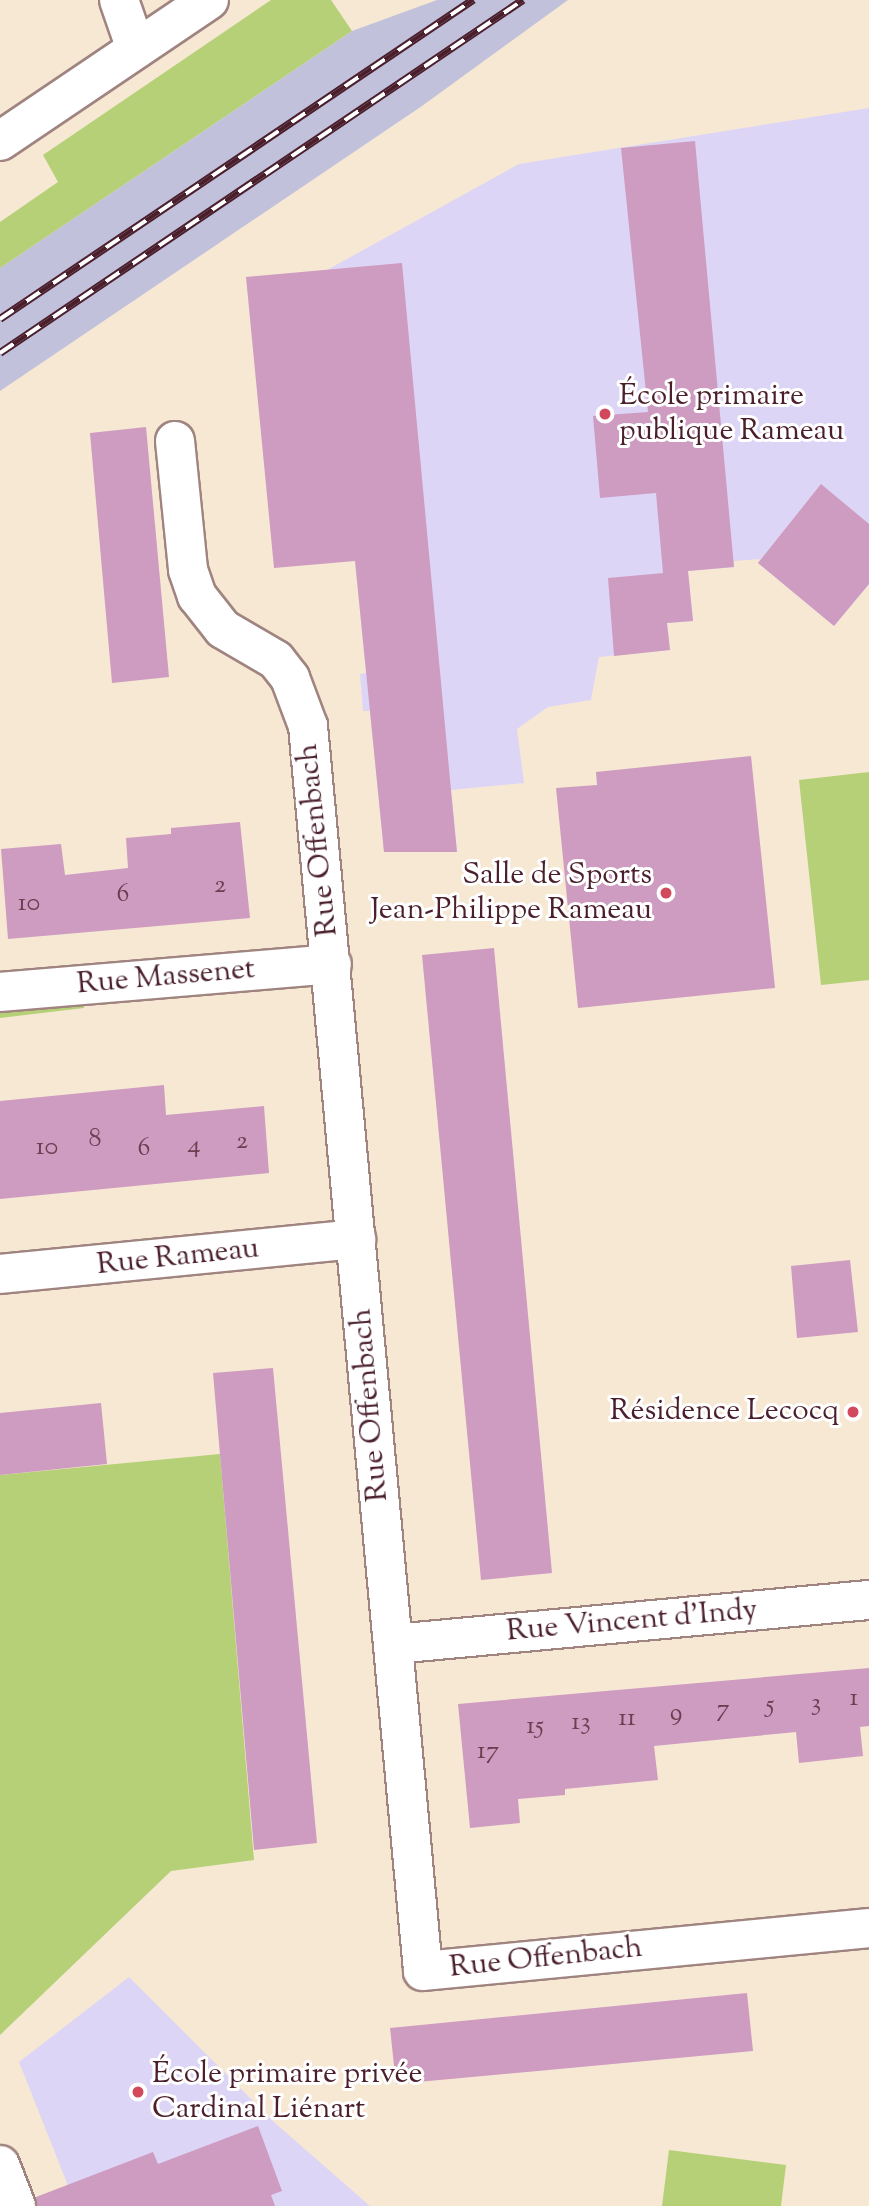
<!DOCTYPE html>
<meta charset="utf-8">
<style>
body{margin:0}
#map{position:relative;width:869px;height:2206px;overflow:hidden;background:#f7e8d4;font-family:"Sorts Mill Goudy",serif}
div>[style]{position:absolute}
.built>*{inset:0;background:#ddd5f6}
.industrial>*{inset:0;background:#c2c1dc}
.green>*{inset:0;background:#b5d076}
.building>*{inset:0;background:#ce9bc1}
.roads{filter:drop-shadow(2px 0 #a08480) drop-shadow(-2px 0 #a08480) drop-shadow(0 2px #a08480) drop-shadow(0 -2px #a08480)}
.minor>*{height:38px;margin:-19px;padding:0 19px;transform-origin:19px;border-radius:19px;background:#fff}
.major>*{height:38px;margin:-19px;padding:0 19px;transform-origin:19px;border-radius:19px;background:#fff}
.rail>*{height:8px;margin-top:-4px;transform-origin:0;background:repeating-linear-gradient(90deg,#fff 0 16px,#4a1f2b 0 32px);box-sizing:border-box;border-block:2px solid #4a1f2b}
.dots>*{width:19px;height:19px;translate:-50% -50%;box-sizing:border-box;border:4px solid #fff;border-radius:50%}
span{translate:-50% -50%;white-space:nowrap;text-align:center;line-height:1.15;-webkit-text-stroke:6px #fff;paint-order:stroke}
.number-label{font-size:26px;color:#6b3e50}
.number-label span{-webkit-text-stroke-width:0}
.poi-label{font-size:30px;color:#4a1f2b}
.left{translate:0 -50%;text-align:left}
.right{translate:-100% -50%;text-align:right}
.street-label{font-size:30px;color:#4a1f2b}
</style>
<div id="map">
<div class="built">
<div style="clip-path:polygon(869px 108px,869px 584px,834px 626px,758px 563px,760px 559px,734px 561px,734px 567px,688px 571px,693px 621px,667px 623px,670px 650px,599px 657px,591px 700px,548px 707px,517px 729px,524px 783px,451px 790px,457px 852px,384px 852px,370px 711px,363px 711px,360px 674px,366px 673px,327px 270px,519px 164px)"></div>
<div style="clip-path:polygon(129px 1977px,275px 2123px,370px 2206px,76px 2206px,19px 2062px)"></div>
</div>
<div class="industrial">
<div style="clip-path:polygon(437px 0,568px 0,422px 106px,0 391px,0 268px,352px 31px)"></div>
</div>
<div class="green">
<div style="clip-path:polygon(271px 0,331px 0,352px 31px,0 268px,0 222px,58px 182px,43px 155px)"></div>
<div style="clip-path:polygon(869px 772px,869px 980px,821px 985px,799px 780px)"></div>
<div style="clip-path:polygon(83px 995px,84px 1008px,0 1018px,0 1004px)"></div>
<div style="clip-path:polygon(220px 1454px,254px 1860px,171px 1871px,0 2035px,0 1475px)"></div>
<div style="clip-path:polygon(669px 2150px,786px 2165px,781px 2206px,662px 2206px)"></div>
</div>
<div class="building">
<div style="clip-path:polygon(695px 141px,734px 567px,688px 571px,693px 621px,667px 623px,670px 650px,614px 656px,608px 578px,686px 571px,663px 573px,656px 493px,600px 498px,593px 416px,648px 412px,621px 148px)"></div>
<div style="clip-path:polygon(402px 263px,451px 790px,457px 852px,384px 852px,355px 561px,274px 568px,246px 277px)"></div>
<div style="clip-path:polygon(146px 427px,169px 677px,112px 683px,90px 433px)"></div>
<div style="clip-path:polygon(821px 484px,869px 524px,869px 584px,834px 626px,758px 563px)"></div>
<div style="clip-path:polygon(751px 756px,775px 988px,578px 1008px,556px 788px,597px 785px,596px 772px)"></div>
<div style="clip-path:polygon(240px 822px,250px 918px,8px 939px,1px 849px,61px 844px,65px 875px,128px 868px,126px 838px,171px 834px,171px 828px)"></div>
<div style="clip-path:polygon(494px 948px,552px 1573px,481px 1580px,422px 955px)"></div>
<div style="clip-path:polygon(164px 1085px,166px 1115px,264px 1106px,269px 1173px,0 1199px,0 1101px)"></div>
<div style="clip-path:polygon(850px 1260px,858px 1332px,797px 1338px,791px 1266px)"></div>
<div style="clip-path:polygon(273px 1368px,317px 1843px,254px 1850px,213px 1373px)"></div>
<div style="clip-path:polygon(101px 1403px,107px 1464px,0 1475px,0 1413px)"></div>
<div style="clip-path:polygon(869px 1668px,869px 1726px,860px 1727px,863px 1756px,799px 1763px,796px 1732px,654px 1746px,658px 1780px,565px 1789px,565px 1795px,518px 1799px,520px 1823px,470px 1828px,458px 1704px)"></div>
<div style="clip-path:polygon(747px 1993px,753px 2051px,396px 2084px,390px 2028px)"></div>
<div style="clip-path:polygon(258px 2126px,282px 2191px,271px 2195px,275px 2206px,37px 2206px,36px 2197px,153px 2152px,158px 2164px)"></div>
</div>
<div class="roads">
<div class="minor">
<div style="left:119px;top:0;width:52px;rotate:70.9deg"></div>
<div style="left:0;top:141px;width:252px;rotate:-34deg"></div>
<div style="left:175px;top:441px;width:130px;rotate:84.2deg"></div>
<div style="left:188px;top:570px;width:28px;rotate:71deg"></div>
<div style="left:197px;top:596px;width:42px;rotate:51.8deg"></div>
<div style="left:223px;top:629px;width:61px;rotate:30.3deg"></div>
<div style="left:276px;top:660px;width:23px;rotate:52deg"></div>
<div style="left:290px;top:678px;width:51px;rotate:69.4deg"></div>
<div style="left:308px;top:726px;width:1250px;rotate:84.72deg"></div>
<div style="left:423px;top:1971px;width:448px;rotate:-5.5deg"></div>
<div style="left:0;top:992px;width:333px;rotate:-4.8deg"></div>
<div style="left:0;top:1274px;width:358px;rotate:-5.6deg"></div>
<div style="left:394px;top:1644px;width:477px;rotate:-5.3deg"></div>
</div>
<div class="major">
<div style="left:0;top:2165px;width:44px;rotate:68.7deg"></div>
</div>
</div>
<div class="rail">
<div style="left:0;top:319px;width:571px;rotate:-34deg"></div>
<div style="left:0;top:353px;width:631px;rotate:-34.02deg"></div>
</div>
<div class="dots">
<div style="left:605px;top:414px;background:#d1495b"></div>
<div style="left:666px;top:893px;background:#d1495b"></div>
<div style="left:853px;top:1412px;background:#d1495b"></div>
<div style="left:138px;top:2092px;background:#d1495b"></div>
</div>
<div class="number-label">
<span style="left:220px;top:886px">2</span>
<span style="left:123px;top:895px">6</span>
<span style="left:29px;top:904px">10</span>
<span style="left:95px;top:1140px">8</span>
<span style="left:242px;top:1142px">2</span>
<span style="left:194px;top:1146px">4</span>
<span style="left:47px;top:1148px">10</span>
<span style="left:144px;top:1149px">6</span>
<span style="left:854px;top:1699px">1</span>
<span style="left:816px;top:1704px">3</span>
<span style="left:770px;top:1706px">5</span>
<span style="left:723px;top:1710px">7</span>
<span style="left:676px;top:1714px">9</span>
<span style="left:627px;top:1719px">11</span>
<span style="left:581px;top:1723px">13</span>
<span style="left:535px;top:1727px">15</span>
<span style="left:488px;top:1752px">17</span>
</div>
<div class="poi-label">
<span class="left" style="left:619px;top:414px">École primaire<br>publique Rameau</span>
<span class="right" style="left:652px;top:893px">Salle de Sports<br>Jean-Philippe Rameau</span>
<span class="right" style="left:839px;top:1412px">Résidence Lecocq</span>
<span class="left" style="left:152px;top:2092px">École primaire privée<br>Cardinal Liénart</span>
</div>
<div class="street-label">
<span style="left:319px;top:840px;rotate:-96deg">Rue Offenbach</span>
<span style="left:166px;top:978px;rotate:-5deg">Rue Massenet</span>
<span style="left:178px;top:1258px;rotate:-6deg">Rue Rameau</span>
<span style="left:371px;top:1405px;rotate:-95deg">Rue Offenbach</span>
<span style="left:632px;top:1622px;rotate:-5deg">Rue Vincent d'Indy</span>
<span style="left:546px;top:1959px;rotate:-6deg">Rue Offenbach</span>
</div>
</div>
